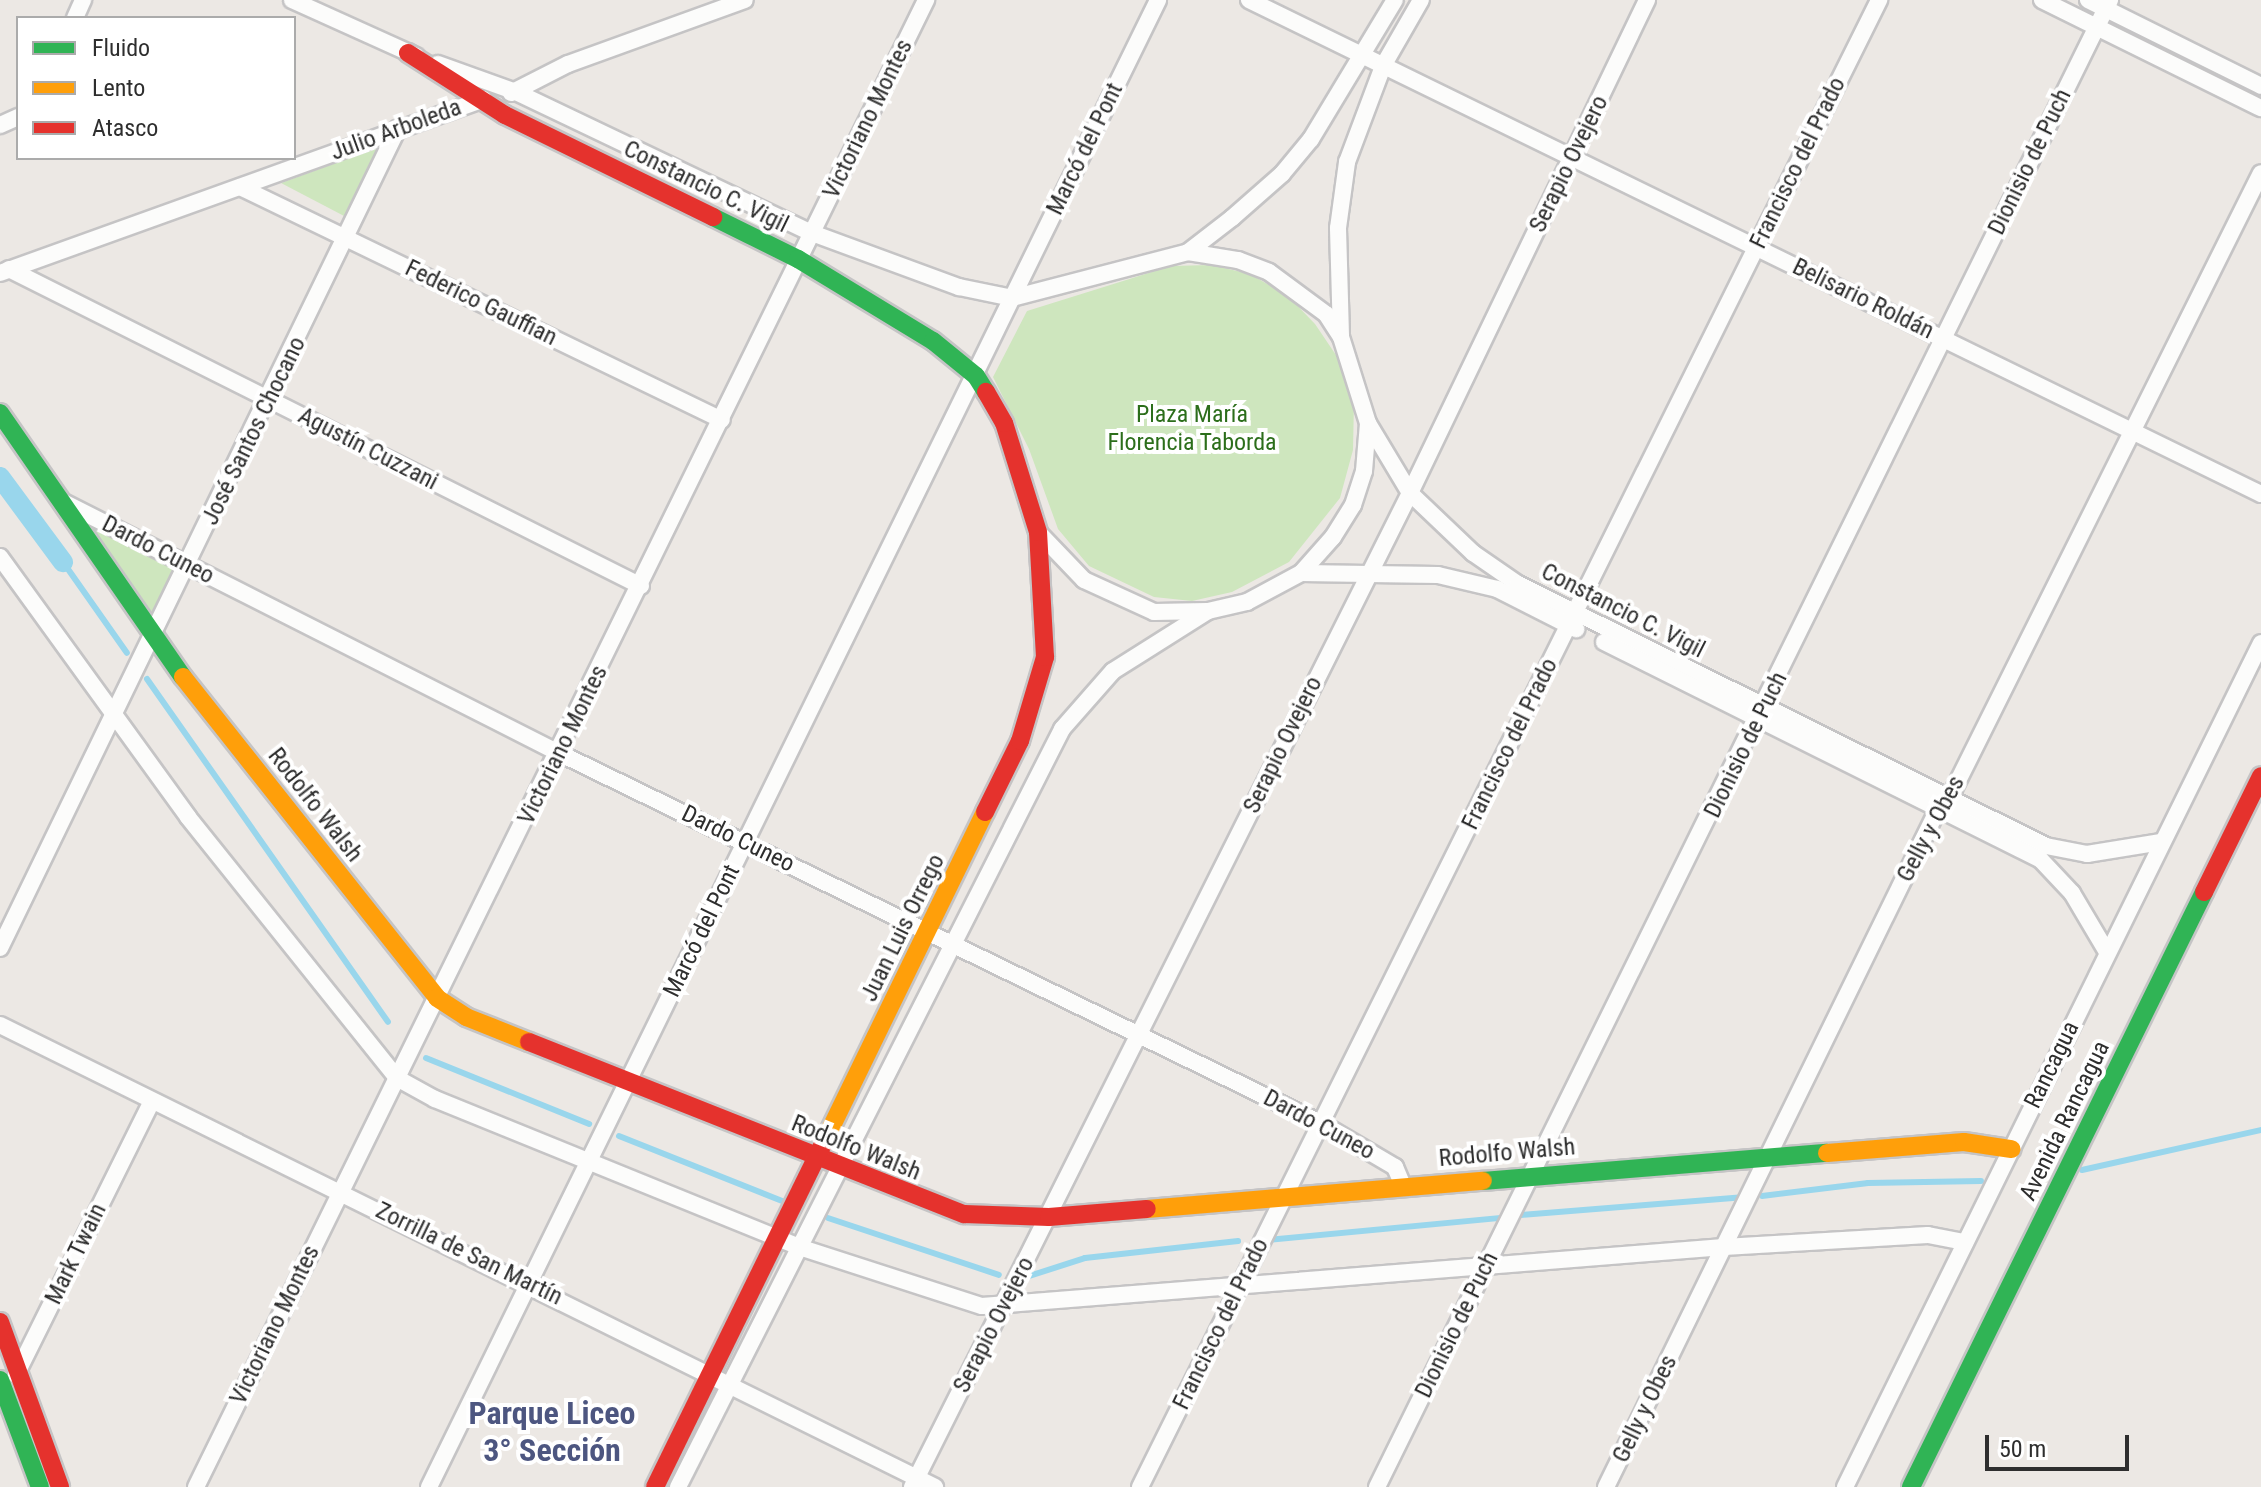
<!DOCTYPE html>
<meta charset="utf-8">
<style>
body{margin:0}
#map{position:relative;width:2261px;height:1487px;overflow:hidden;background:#ece8e4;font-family:"Roboto Condensed",sans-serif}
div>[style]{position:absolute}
.green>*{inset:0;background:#cee6be}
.stream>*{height:6px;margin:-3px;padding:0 3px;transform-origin:3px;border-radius:3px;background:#99d6ec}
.canal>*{height:20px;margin:-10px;padding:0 10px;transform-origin:10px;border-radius:10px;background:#99d6ec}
.roads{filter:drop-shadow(2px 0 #c5c4c5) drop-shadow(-2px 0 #c5c4c5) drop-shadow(0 2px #c5c4c5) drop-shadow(0 -2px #c5c4c5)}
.street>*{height:16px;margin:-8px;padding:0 8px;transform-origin:8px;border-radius:8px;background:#fcfcfb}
.fast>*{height:18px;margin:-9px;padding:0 9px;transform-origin:9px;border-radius:9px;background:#30b455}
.slow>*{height:18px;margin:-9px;padding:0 9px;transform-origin:9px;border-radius:9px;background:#ff9f0a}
.jam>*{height:18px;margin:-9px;padding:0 9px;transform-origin:9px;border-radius:9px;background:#e5322d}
span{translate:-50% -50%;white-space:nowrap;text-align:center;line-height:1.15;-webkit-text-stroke:8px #fff;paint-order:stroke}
.street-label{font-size:24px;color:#2e2e2e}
.park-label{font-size:24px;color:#2c6e1b}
.district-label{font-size:32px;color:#4d5680;font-weight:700}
.legend{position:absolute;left:16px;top:16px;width:280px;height:144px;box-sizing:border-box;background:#fff;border:2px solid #ababab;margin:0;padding:10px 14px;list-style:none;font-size:24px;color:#2e2e2e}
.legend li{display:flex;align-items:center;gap:16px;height:40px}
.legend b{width:40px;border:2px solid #ababab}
.scale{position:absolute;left:1985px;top:1435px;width:144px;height:36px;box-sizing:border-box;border:4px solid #2e2e2e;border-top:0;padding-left:10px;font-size:24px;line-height:28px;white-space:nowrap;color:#2e2e2e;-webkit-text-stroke:6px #fff;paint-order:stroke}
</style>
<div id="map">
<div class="green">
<div style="clip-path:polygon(382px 146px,346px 217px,281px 183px)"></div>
<div style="clip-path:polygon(1211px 265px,1250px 274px,1288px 296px,1315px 324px,1338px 358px,1354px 402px,1353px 450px,1340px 498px,1289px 562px,1232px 592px,1192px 601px,1154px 597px,1089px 566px,1058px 529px,1029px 449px,993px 377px,1027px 311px,1171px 266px)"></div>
<div style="clip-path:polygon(91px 527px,174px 566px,152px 616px)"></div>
</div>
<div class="stream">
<div style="left:63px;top:562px;width:111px;rotate:54.9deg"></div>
<div style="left:147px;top:679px;width:419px;rotate:54.9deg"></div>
<div style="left:426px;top:1058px;width:176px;rotate:22deg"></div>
<div style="left:619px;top:1136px;width:179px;rotate:21.7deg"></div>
<div style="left:2082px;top:1170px;width:183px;rotate:-12.6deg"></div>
<div style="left:1762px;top:1196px;width:107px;rotate:-7deg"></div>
<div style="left:1868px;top:1183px;width:113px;rotate:-1deg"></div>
<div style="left:1521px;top:1215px;width:225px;rotate:-4.6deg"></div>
<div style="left:828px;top:1218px;width:180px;rotate:18.4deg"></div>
<div style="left:1267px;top:1240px;width:235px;rotate:-5.4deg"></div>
<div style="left:1020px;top:1279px;width:68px;rotate:-17.9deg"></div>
<div style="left:1085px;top:1258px;width:154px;rotate:-6.3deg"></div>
</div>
<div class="canal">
<div style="left:0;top:477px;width:106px;rotate:53.5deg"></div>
</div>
<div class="roads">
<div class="street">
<div style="left:292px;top:0;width:136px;rotate:24.3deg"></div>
<div style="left:1249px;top:0;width:1126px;rotate:26.02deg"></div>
<div style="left:2042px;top:0;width:244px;rotate:26.3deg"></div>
<div style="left:2088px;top:0;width:193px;rotate:26.4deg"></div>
<div style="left:75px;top:18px;width:20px;rotate:-66deg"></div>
<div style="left:438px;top:64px;width:83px;rotate:19.7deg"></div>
<div style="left:516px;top:92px;width:328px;rotate:25.5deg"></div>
<div style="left:812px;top:233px;width:157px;rotate:20.2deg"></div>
<div style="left:959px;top:287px;width:54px;rotate:11.7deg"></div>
<div style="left:1012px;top:298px;width:182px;rotate:-14.6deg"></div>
<div style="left:1188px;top:252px;width:56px;rotate:-37.7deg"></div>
<div style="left:1232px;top:218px;width:67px;rotate:-41.3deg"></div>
<div style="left:1282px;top:174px;width:45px;rotate:-50.4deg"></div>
<div style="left:1311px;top:139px;width:162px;rotate:-58.9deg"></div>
<div style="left:511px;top:93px;width:64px;rotate:-27deg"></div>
<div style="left:568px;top:64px;width:188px;rotate:-19.9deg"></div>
<div style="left:0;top:125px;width:20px;rotate:-24deg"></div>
<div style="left:240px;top:187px;width:535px;rotate:25.8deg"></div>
<div style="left:1188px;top:252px;width:51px;rotate:9.1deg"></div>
<div style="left:1238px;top:260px;width:33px;rotate:21deg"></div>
<div style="left:1269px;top:272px;width:71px;rotate:36.4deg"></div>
<div style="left:1326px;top:314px;width:27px;rotate:57deg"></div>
<div style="left:1341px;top:337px;width:90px;rotate:72.6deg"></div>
<div style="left:1368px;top:423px;width:82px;rotate:59deg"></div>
<div style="left:1410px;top:493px;width:87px;rotate:43.6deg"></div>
<div style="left:1473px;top:553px;width:55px;rotate:34.6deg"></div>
<div style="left:1518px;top:584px;width:589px;rotate:26.39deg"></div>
<div style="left:2046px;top:846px;width:42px;rotate:11deg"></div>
<div style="left:2087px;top:854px;width:75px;rotate:-9.2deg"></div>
<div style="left:9px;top:269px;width:707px;rotate:26.64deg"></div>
<div style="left:0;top:273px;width:514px;rotate:-19.77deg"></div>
<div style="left:1341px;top:336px;width:108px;rotate:-91.6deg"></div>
<div style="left:1338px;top:228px;width:67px;rotate:-82.2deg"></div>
<div style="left:1347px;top:162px;width:103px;rotate:-69.4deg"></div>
<div style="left:1383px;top:66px;width:76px;rotate:-60.1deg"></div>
<div style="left:63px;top:502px;width:556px;rotate:26.84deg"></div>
<div style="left:559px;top:753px;width:848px;rotate:25.93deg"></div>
<div style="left:1322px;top:1124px;width:85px;rotate:30.5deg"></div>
<div style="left:1395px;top:1167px;width:21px;rotate:67deg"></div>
<div style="left:1039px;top:533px;width:65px;rotate:46.2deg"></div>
<div style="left:1084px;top:580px;width:77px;rotate:24.6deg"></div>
<div style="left:1154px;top:612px;width:54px;rotate:-1.1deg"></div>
<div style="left:1208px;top:611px;width:40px;rotate:-13deg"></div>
<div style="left:1247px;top:602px;width:61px;rotate:-28.2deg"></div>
<div style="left:1301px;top:573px;width:48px;rotate:-48.4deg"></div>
<div style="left:1333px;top:537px;width:38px;rotate:-58deg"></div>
<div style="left:1353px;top:505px;width:36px;rotate:-72deg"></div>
<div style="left:1364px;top:471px;width:48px;rotate:-85.2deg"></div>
<div style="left:0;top:557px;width:321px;rotate:54.1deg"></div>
<div style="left:188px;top:817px;width:334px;rotate:51.3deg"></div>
<div style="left:397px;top:1078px;width:43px;rotate:28.9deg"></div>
<div style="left:435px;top:1099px;width:393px;rotate:22.1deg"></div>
<div style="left:799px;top:1247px;width:192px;rotate:17.9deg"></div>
<div style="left:982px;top:1306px;width:744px;rotate:-4.55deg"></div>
<div style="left:1724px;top:1247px;width:204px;rotate:-3.4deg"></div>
<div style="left:1928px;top:1235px;width:38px;rotate:11deg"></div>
<div style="left:1301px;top:573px;width:137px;rotate:0.8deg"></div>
<div style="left:1438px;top:575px;width:61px;rotate:13.3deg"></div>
<div style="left:1497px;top:589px;width:89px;rotate:26.9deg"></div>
<div style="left:1604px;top:642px;width:487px;rotate:26.5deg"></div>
<div style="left:2040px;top:859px;width:47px;rotate:46.7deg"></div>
<div style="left:2072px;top:893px;width:69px;rotate:59.3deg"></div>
<div style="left:0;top:948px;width:911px;rotate:-64.11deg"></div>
<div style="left:0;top:1025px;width:1043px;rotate:26.29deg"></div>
<div style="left:16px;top:1375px;width:306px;rotate:-63.6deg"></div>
<div style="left:196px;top:1487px;width:1657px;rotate:-63.85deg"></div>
<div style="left:429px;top:1487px;width:1656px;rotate:-63.88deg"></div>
<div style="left:678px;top:1487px;width:850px;rotate:-63.13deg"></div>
<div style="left:1062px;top:729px;width:77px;rotate:-48.7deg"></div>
<div style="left:1113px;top:671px;width:112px;rotate:-32.3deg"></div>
<div style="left:912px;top:1487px;width:1112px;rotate:-63.39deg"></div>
<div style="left:1410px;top:493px;width:547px;rotate:-64.32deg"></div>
<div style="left:1140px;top:1487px;width:1661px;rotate:-63.57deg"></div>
<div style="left:1377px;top:1487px;width:1658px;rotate:-63.76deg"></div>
<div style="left:1606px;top:1487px;width:755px;rotate:-63.91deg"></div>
<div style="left:1938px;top:809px;width:15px;rotate:-42deg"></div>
<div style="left:1949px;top:799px;width:699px;rotate:-63.51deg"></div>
<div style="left:1845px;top:1487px;width:941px;rotate:-63.76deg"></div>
</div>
<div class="fast">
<div style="left:713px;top:217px;width:95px;rotate:26.3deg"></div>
<div style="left:798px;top:259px;width:158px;rotate:31.3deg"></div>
<div style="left:933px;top:341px;width:55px;rotate:39.1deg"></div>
<div style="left:976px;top:376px;width:19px;rotate:58deg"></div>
<div style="left:0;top:413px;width:321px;rotate:55.3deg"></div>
<div style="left:1483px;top:1181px;width:345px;rotate:-4.7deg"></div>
<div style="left:0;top:1380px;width:114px;rotate:69.5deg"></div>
<div style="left:1911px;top:1487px;width:663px;rotate:-63.78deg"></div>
</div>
<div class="slow">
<div style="left:183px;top:677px;width:409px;rotate:51.6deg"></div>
<div style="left:437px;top:998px;width:35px;rotate:33deg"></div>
<div style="left:466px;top:1017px;width:68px;rotate:21.6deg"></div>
<div style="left:825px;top:1140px;width:365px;rotate:-64deg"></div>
<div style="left:1827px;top:1153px;width:137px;rotate:-4.6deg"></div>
<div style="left:1964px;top:1142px;width:48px;rotate:8.5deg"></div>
<div style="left:1147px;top:1209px;width:337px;rotate:-4.8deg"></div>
</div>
<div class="jam">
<div style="left:408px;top:53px;width:115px;rotate:32.6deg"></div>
<div style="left:505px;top:115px;width:232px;rotate:26.1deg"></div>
<div style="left:985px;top:812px;width:79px;rotate:-63.8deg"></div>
<div style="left:1020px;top:741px;width:88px;rotate:-73.4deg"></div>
<div style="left:1045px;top:657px;width:125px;rotate:-93.2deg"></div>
<div style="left:1038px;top:532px;width:114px;rotate:-107.3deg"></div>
<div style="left:1004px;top:423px;width:36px;rotate:-120deg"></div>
<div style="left:2204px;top:892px;width:129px;rotate:-63.8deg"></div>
<div style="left:529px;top:1042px;width:468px;rotate:21.6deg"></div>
<div style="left:964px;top:1214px;width:85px;rotate:2deg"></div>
<div style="left:1049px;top:1217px;width:98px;rotate:-4.7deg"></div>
<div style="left:0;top:1322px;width:176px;rotate:70deg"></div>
<div style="left:655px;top:1487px;width:386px;rotate:-63.9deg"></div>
</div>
</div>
<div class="street-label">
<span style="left:868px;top:119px;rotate:-64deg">Victoriano Montes</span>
<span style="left:396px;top:130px;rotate:-20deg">Julio Arboleda</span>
<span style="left:1085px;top:149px;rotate:-64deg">Marcó del Pont</span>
<span style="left:2030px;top:162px;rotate:-64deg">Dionisio de Puch</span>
<span style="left:1798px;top:163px;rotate:-64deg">Francisco del Prado</span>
<span style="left:1569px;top:164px;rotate:-64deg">Serapio Ovejero</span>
<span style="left:706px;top:187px;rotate:26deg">Constancio C. Vigil</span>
<span style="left:1863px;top:299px;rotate:26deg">Belisario Roldán</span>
<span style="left:481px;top:303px;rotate:26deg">Federico Gauffian</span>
<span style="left:254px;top:431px;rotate:-64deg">José Santos Chocano</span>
<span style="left:368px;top:449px;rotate:27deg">Agustín Cuzzani</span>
<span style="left:158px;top:550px;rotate:27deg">Dardo Cuneo</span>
<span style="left:1623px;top:611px;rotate:27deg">Constancio C. Vigil</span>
<span style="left:1510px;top:744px;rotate:-64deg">Francisco del Prado</span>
<span style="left:563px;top:745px;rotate:-64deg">Victoriano Montes</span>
<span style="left:1283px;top:745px;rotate:-64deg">Serapio Ovejero</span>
<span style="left:1746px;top:745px;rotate:-64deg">Dionisio de Puch</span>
<span style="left:315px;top:805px;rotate:52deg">Rodolfo Walsh</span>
<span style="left:1931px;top:829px;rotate:-62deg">Gelly y Obes</span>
<span style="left:738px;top:839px;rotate:26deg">Dardo Cuneo</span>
<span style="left:903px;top:928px;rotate:-64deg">Juan Luis Orrego</span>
<span style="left:702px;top:931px;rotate:-64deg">Marcó del Pont</span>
<span style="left:2052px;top:1065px;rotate:-64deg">Rancagua</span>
<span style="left:2065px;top:1121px;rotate:-64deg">Avenida Rancagua</span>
<span style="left:1319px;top:1125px;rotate:28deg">Dardo Cuneo</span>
<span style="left:856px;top:1148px;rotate:22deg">Rodolfo Walsh</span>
<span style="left:1507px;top:1153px;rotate:-5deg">Rodolfo Walsh</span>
<span style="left:76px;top:1254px;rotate:-64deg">Mark Twain</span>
<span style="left:469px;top:1254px;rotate:26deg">Zorrilla de San Martín</span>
<span style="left:1221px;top:1324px;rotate:-64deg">Francisco del Prado</span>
<span style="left:275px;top:1325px;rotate:-64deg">Victoriano Montes</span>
<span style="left:994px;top:1325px;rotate:-63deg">Serapio Ovejero</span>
<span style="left:1457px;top:1325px;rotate:-64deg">Dionisio de Puch</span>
<span style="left:1645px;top:1409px;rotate:-64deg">Gelly y Obes</span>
</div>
<div class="park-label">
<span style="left:1192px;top:429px">Plaza María<br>Florencia Taborda</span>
</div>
<div class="district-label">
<span style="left:552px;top:1432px">Parque Liceo<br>3° Sección</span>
</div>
<ul class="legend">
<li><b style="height:10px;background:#30b455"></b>Fluido</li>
<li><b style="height:10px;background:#ff9f0a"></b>Lento</li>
<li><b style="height:10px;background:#e5322d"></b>Atasco</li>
</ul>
<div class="scale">50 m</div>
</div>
